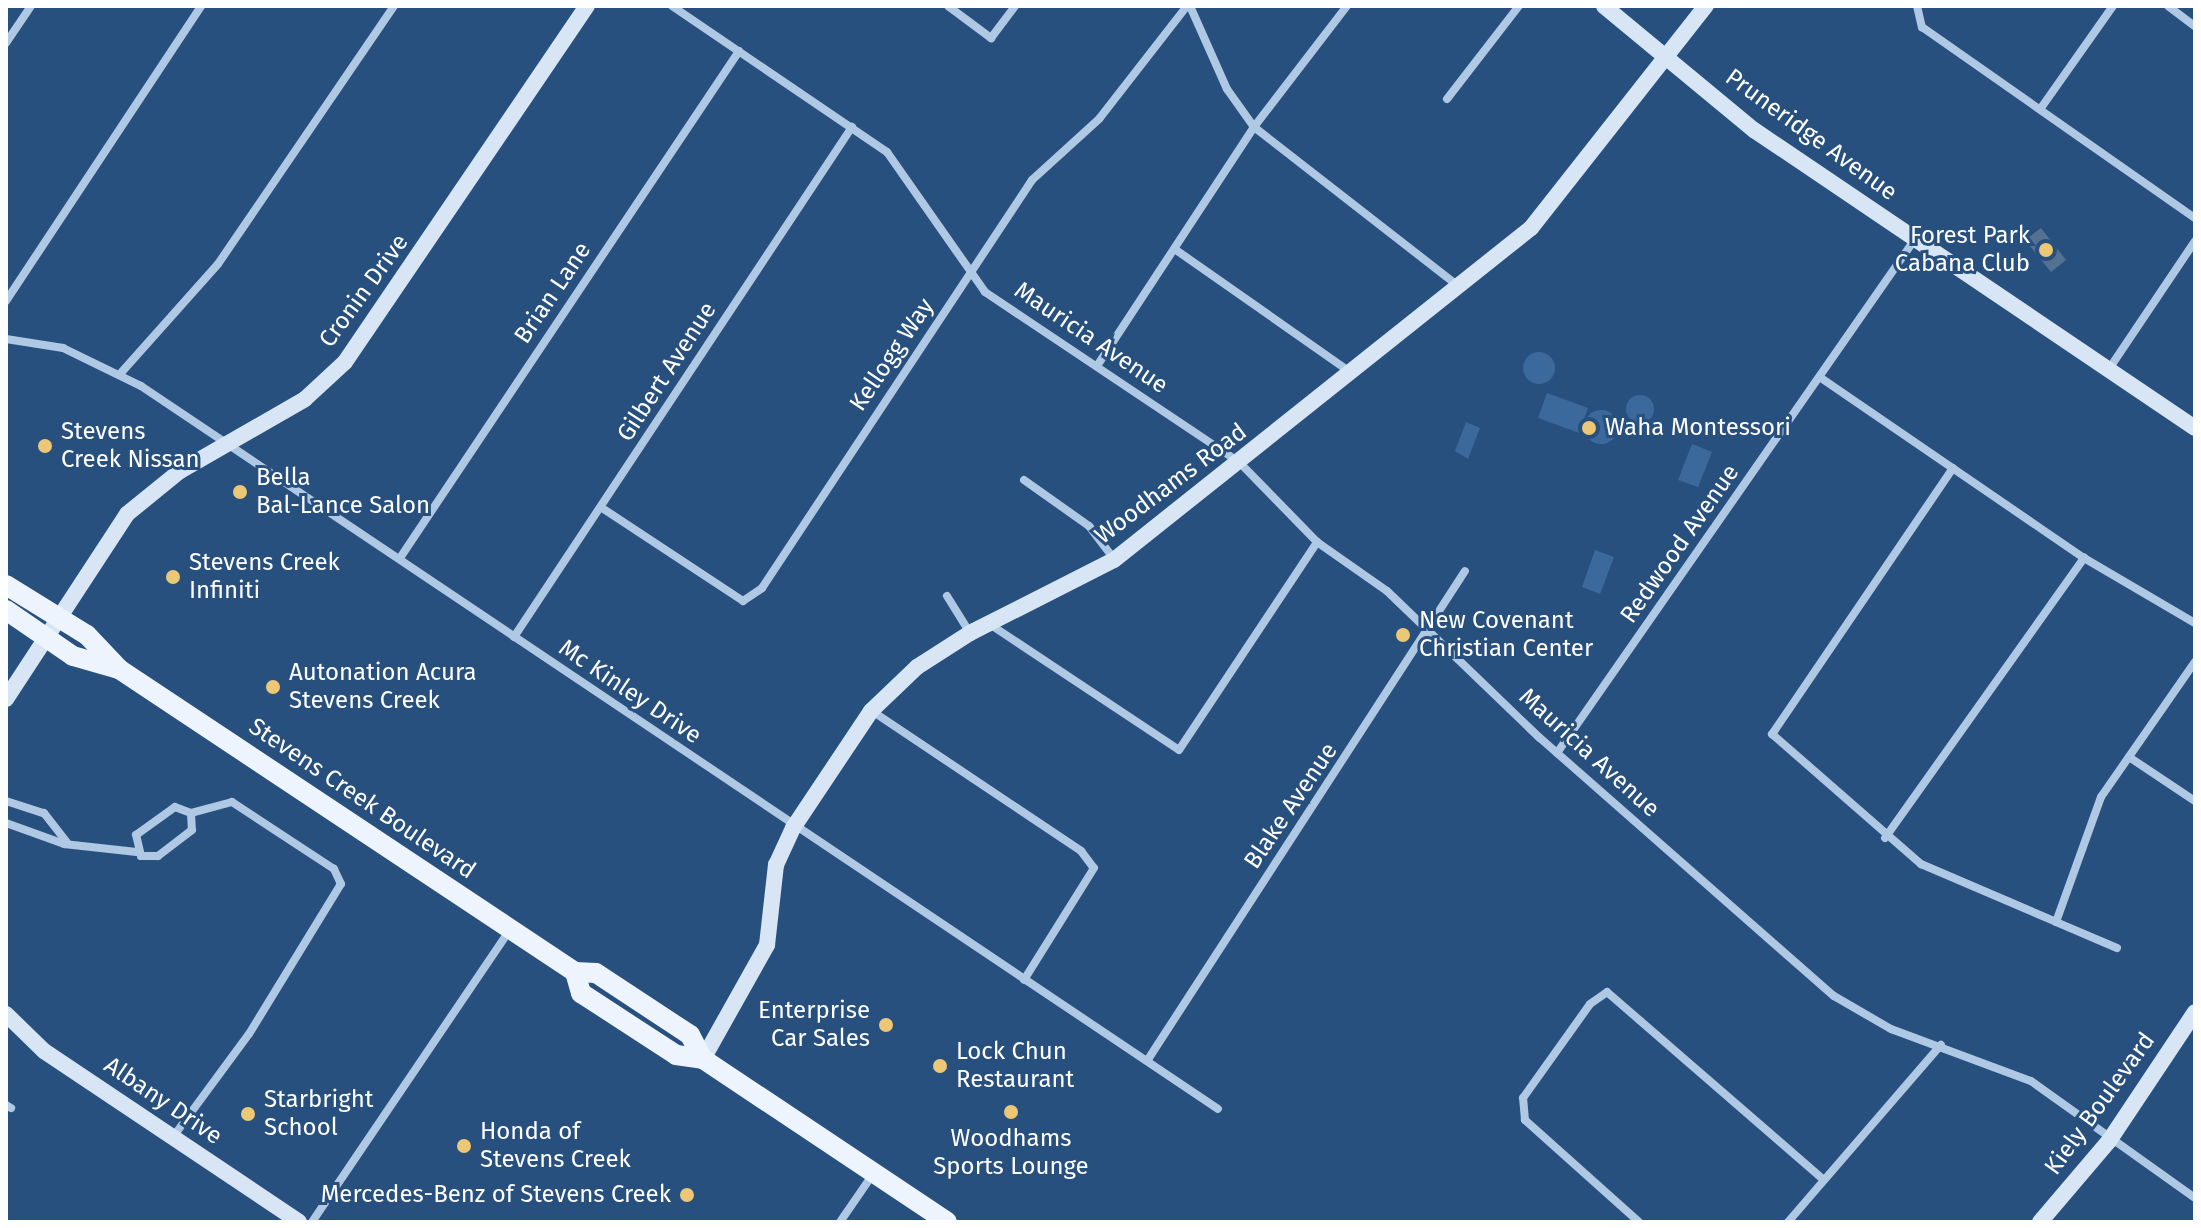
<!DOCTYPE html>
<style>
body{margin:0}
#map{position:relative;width:2201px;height:1228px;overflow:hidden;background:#28507e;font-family:"Fira Sans",sans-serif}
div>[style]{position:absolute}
.green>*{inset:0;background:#3c699b}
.round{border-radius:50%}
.water>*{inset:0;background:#557192}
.street>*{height:8px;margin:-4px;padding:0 4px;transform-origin:4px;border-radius:4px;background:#afc8e4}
.secondary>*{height:16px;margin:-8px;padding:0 8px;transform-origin:8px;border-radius:8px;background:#d7e5f5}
.primary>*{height:20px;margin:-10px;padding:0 10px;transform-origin:10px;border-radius:10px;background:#eef4fd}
.dots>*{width:22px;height:22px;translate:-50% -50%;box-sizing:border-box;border:4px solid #28507e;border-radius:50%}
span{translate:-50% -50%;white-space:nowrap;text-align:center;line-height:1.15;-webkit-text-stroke:6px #28507e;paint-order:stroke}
.street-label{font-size:24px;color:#fff}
.poi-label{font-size:24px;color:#fff}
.right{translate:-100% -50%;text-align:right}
.left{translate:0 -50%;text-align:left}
.frame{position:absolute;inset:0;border:8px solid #fff;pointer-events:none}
</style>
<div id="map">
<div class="green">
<div class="round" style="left:1523px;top:352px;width:32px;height:32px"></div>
<div style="clip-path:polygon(1547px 393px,1588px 408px,1579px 433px,1538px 418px)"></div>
<div class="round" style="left:1626px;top:395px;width:28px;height:28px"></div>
<div class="round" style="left:1584px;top:410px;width:34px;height:34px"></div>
<div style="clip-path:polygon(1466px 422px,1480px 428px,1468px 459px,1455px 451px)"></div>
<div style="clip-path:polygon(1692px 444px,1712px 452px,1698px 487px,1678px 480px)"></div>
<div style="clip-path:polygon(1595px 550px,1614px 557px,1600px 594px,1582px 587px)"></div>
</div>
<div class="water">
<div style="clip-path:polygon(2041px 228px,2066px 260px,2051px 272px,2025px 240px)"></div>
</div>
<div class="street">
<div style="left:672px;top:6px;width:260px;rotate:34.2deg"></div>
<div style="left:887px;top:152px;width:171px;rotate:55deg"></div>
<div style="left:985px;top:292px;width:307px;rotate:33.8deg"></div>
<div style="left:1240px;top:463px;width:110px;rotate:45.7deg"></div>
<div style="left:1317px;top:542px;width:85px;rotate:35deg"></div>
<div style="left:1387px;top:591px;width:212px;rotate:43.9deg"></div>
<div style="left:1540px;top:738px;width:391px;rotate:41.3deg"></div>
<div style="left:1834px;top:996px;width:66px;rotate:30.1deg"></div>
<div style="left:1891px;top:1029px;width:149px;rotate:20.4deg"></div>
<div style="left:2031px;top:1081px;width:201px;rotate:35.5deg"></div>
<div style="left:948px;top:6px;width:54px;rotate:36.7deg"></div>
<div style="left:991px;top:38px;width:40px;rotate:-53deg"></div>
<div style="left:1190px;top:6px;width:91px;rotate:66deg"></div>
<div style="left:1227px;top:89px;width:47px;rotate:54.6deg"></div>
<div style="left:1254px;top:127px;width:259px;rotate:37.9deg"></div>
<div style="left:1917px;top:6px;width:22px;rotate:77deg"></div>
<div style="left:1922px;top:27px;width:333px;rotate:35deg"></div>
<div style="left:2168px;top:6px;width:34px;rotate:37deg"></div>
<div style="left:6px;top:43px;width:45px;rotate:-56deg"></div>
<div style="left:1447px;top:99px;width:118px;rotate:-52.3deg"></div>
<div style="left:2041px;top:108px;width:125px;rotate:-54.8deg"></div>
<div style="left:1176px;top:250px;width:213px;rotate:35deg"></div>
<div style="left:6px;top:301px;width:354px;rotate:-56.5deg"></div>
<div style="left:6px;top:339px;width:58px;rotate:9deg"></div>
<div style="left:63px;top:348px;width:87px;rotate:26deg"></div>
<div style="left:141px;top:386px;width:1297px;rotate:33.87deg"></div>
<div style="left:1097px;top:366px;width:286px;rotate:-56.7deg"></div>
<div style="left:1254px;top:127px;width:153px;rotate:-52.5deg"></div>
<div style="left:2109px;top:369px;width:154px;rotate:-56.1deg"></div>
<div style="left:120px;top:374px;width:147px;rotate:-48.3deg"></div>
<div style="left:218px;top:264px;width:312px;rotate:-55.7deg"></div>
<div style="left:1821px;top:378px;width:319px;rotate:34.4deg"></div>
<div style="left:2084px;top:558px;width:129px;rotate:30.4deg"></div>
<div style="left:1953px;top:468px;width:322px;rotate:124.2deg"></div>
<div style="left:1772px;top:734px;width:198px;rotate:41.1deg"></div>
<div style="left:1921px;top:864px;width:147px;rotate:23.2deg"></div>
<div style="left:1024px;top:480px;width:80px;rotate:35.3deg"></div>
<div style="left:1089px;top:526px;width:41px;rotate:52.9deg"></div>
<div style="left:602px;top:508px;width:169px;rotate:33.4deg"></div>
<div style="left:743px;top:601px;width:23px;rotate:-34deg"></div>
<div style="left:762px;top:588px;width:489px;rotate:-56.5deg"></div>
<div style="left:1032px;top:180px;width:91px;rotate:-42.3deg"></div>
<div style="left:1099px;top:119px;width:143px;rotate:-52.1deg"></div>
<div style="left:400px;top:558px;width:610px;rotate:-56.23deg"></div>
<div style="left:947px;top:596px;width:44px;rotate:58.1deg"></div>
<div style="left:988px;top:623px;width:229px;rotate:33.6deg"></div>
<div style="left:1179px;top:750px;width:250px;rotate:-56.4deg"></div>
<div style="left:514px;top:637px;width:612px;rotate:-56.47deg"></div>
<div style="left:872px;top:711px;width:252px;rotate:33.8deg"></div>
<div style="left:1081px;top:851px;width:21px;rotate:53deg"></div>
<div style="left:1094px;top:868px;width:132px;rotate:122deg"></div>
<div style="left:1557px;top:753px;width:626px;rotate:-55.14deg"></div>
<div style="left:2129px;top:757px;width:79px;rotate:33.7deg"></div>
<div style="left:6px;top:801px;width:40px;rotate:18deg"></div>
<div style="left:44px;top:813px;width:37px;rotate:52deg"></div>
<div style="left:175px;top:807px;width:17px;rotate:21deg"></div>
<div style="left:191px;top:813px;width:17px;rotate:87deg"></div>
<div style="left:192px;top:830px;width:43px;rotate:142.6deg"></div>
<div style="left:158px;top:856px;width:17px;rotate:180deg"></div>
<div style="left:141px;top:856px;width:22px;rotate:-103deg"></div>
<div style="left:136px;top:835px;width:48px;rotate:-35.7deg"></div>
<div style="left:6px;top:823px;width:62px;rotate:19.9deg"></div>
<div style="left:64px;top:844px;width:73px;rotate:6.3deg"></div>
<div style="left:1885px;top:838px;width:344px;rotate:-54.6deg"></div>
<div style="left:2117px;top:948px;width:66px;rotate:-156.9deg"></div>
<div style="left:2056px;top:922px;width:133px;rotate:-70.2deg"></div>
<div style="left:2101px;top:797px;width:165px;rotate:-55.2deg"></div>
<div style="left:1147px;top:1061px;width:584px;rotate:-57.02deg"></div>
<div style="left:6px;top:1105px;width:6px;rotate:31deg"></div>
<div style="left:173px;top:1137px;width:128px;rotate:-53.6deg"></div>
<div style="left:249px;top:1034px;width:176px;rotate:-58.5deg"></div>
<div style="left:341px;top:884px;width:17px;rotate:-115deg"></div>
<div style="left:334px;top:869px;width:122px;rotate:-146.7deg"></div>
<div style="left:232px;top:802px;width:42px;rotate:165deg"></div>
<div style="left:312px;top:1222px;width:353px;rotate:-55.9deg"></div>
<div style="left:840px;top:1222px;width:58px;rotate:-55.5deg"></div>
<div style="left:1639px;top:1222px;width:153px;rotate:-138.2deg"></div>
<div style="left:1525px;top:1120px;width:22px;rotate:-95deg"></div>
<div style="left:1523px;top:1098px;width:115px;rotate:-54.5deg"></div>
<div style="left:1590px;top:1004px;width:21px;rotate:-35deg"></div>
<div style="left:1607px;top:992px;width:287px;rotate:40.9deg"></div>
<div style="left:1788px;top:1222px;width:234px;rotate:-49.2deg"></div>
</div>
<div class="secondary">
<div style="left:1604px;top:6px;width:195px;rotate:39.6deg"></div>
<div style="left:1754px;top:130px;width:532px;rotate:34.05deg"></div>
<div style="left:6px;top:699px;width:221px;rotate:-56.8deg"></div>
<div style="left:127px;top:514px;width:68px;rotate:-39.1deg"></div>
<div style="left:180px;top:471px;width:144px;rotate:-29.9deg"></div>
<div style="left:305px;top:399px;width:54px;rotate:-42.8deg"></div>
<div style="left:345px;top:362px;width:430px;rotate:-55.8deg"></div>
<div style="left:6px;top:1014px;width:53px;rotate:44.2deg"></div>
<div style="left:44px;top:1051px;width:307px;rotate:33.8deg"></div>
<div style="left:703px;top:1059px;width:131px;rotate:-60.7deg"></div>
<div style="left:767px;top:945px;width:81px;rotate:-83.6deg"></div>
<div style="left:776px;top:865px;width:41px;rotate:-65.3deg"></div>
<div style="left:793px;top:828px;width:141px;rotate:-56.3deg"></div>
<div style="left:871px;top:711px;width:64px;rotate:-43.7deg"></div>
<div style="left:917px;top:667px;width:63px;rotate:-32.7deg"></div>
<div style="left:970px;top:633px;width:161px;rotate:-26.9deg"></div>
<div style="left:1114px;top:560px;width:533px;rotate:-38.53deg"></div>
<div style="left:1531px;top:228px;width:283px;rotate:-51.8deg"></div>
<div style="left:2040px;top:1222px;width:106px;rotate:-49.6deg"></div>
<div style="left:2109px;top:1141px;width:155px;rotate:-56.3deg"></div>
</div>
<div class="primary">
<div style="left:6px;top:585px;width:95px;rotate:31.7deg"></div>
<div style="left:87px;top:635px;width:47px;rotate:46.7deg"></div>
<div style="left:119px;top:669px;width:547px;rotate:33.6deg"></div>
<div style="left:575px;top:972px;width:21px;rotate:3deg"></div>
<div style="left:596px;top:973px;width:113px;rotate:33.4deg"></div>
<div style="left:690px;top:1035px;width:27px;rotate:62deg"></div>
<div style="left:6px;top:610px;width:81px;rotate:34.5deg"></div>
<div style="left:73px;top:656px;width:48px;rotate:15.8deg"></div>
<div style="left:575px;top:972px;width:22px;rotate:74deg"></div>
<div style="left:581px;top:993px;width:113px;rotate:33.1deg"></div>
<div style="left:676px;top:1055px;width:27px;rotate:8deg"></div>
<div style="left:703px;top:1059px;width:293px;rotate:33.7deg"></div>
</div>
<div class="dots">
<div style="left:2046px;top:250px;background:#ecc775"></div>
<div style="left:1589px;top:428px;background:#ecc775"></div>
<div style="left:45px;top:446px;background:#ecc775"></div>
<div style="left:240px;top:492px;background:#ecc775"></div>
<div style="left:173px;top:577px;background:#ecc775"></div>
<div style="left:1403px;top:635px;background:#ecc775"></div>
<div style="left:273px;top:687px;background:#ecc775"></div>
<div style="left:886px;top:1025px;background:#ecc775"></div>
<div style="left:940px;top:1066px;background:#ecc775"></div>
<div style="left:1011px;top:1112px;background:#ecc775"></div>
<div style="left:248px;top:1114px;background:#ecc775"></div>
<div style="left:464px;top:1146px;background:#ecc775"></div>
<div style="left:687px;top:1195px;background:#ecc775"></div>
</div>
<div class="street-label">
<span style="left:1811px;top:135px;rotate:36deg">Pruneridge Avenue</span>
<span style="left:364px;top:291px;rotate:-54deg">Cronin Drive</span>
<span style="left:553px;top:293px;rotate:-56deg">Brian Lane</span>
<span style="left:1091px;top:338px;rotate:34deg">Mauricia Avenue</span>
<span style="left:892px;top:355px;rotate:-56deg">Kellogg Way</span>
<span style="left:667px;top:372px;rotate:-57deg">Gilbert Avenue</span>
<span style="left:1171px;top:484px;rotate:-37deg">Woodhams Road</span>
<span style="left:1680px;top:544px;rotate:-55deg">Redwood Avenue</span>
<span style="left:630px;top:692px;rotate:34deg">Mc Kinley Drive</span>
<span style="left:1589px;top:753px;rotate:42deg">Mauricia Avenue</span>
<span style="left:362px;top:799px;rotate:34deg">Stevens Creek Boulevard</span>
<span style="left:1291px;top:806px;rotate:-56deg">Blake Avenue</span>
<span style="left:163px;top:1101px;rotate:34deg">Albany Drive</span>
<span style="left:2100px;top:1104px;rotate:-54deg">Kiely Boulevard</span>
</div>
<div class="poi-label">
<span class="right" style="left:2030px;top:250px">Forest Park<br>Cabana Club</span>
<span class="left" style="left:1605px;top:428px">Waha Montessori</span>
<span class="left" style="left:61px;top:446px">Stevens<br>Creek Nissan</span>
<span class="left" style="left:256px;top:492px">Bella<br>Bal-Lance Salon</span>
<span class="left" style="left:189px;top:577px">Stevens Creek<br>Infiniti</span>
<span class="left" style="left:1419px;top:635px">New Covenant<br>Christian Center</span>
<span class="left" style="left:289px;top:687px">Autonation Acura<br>Stevens Creek</span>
<span class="right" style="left:870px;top:1025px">Enterprise<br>Car Sales</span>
<span class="left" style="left:956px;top:1066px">Lock Chun<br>Restaurant</span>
<span class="left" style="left:264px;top:1114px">Starbright<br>School</span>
<span class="left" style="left:480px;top:1146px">Honda of<br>Stevens Creek</span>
<span style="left:1011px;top:1153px">Woodhams<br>Sports Lounge</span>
<span class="right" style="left:671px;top:1195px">Mercedes-Benz of Stevens Creek</span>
</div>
<div class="frame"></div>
</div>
